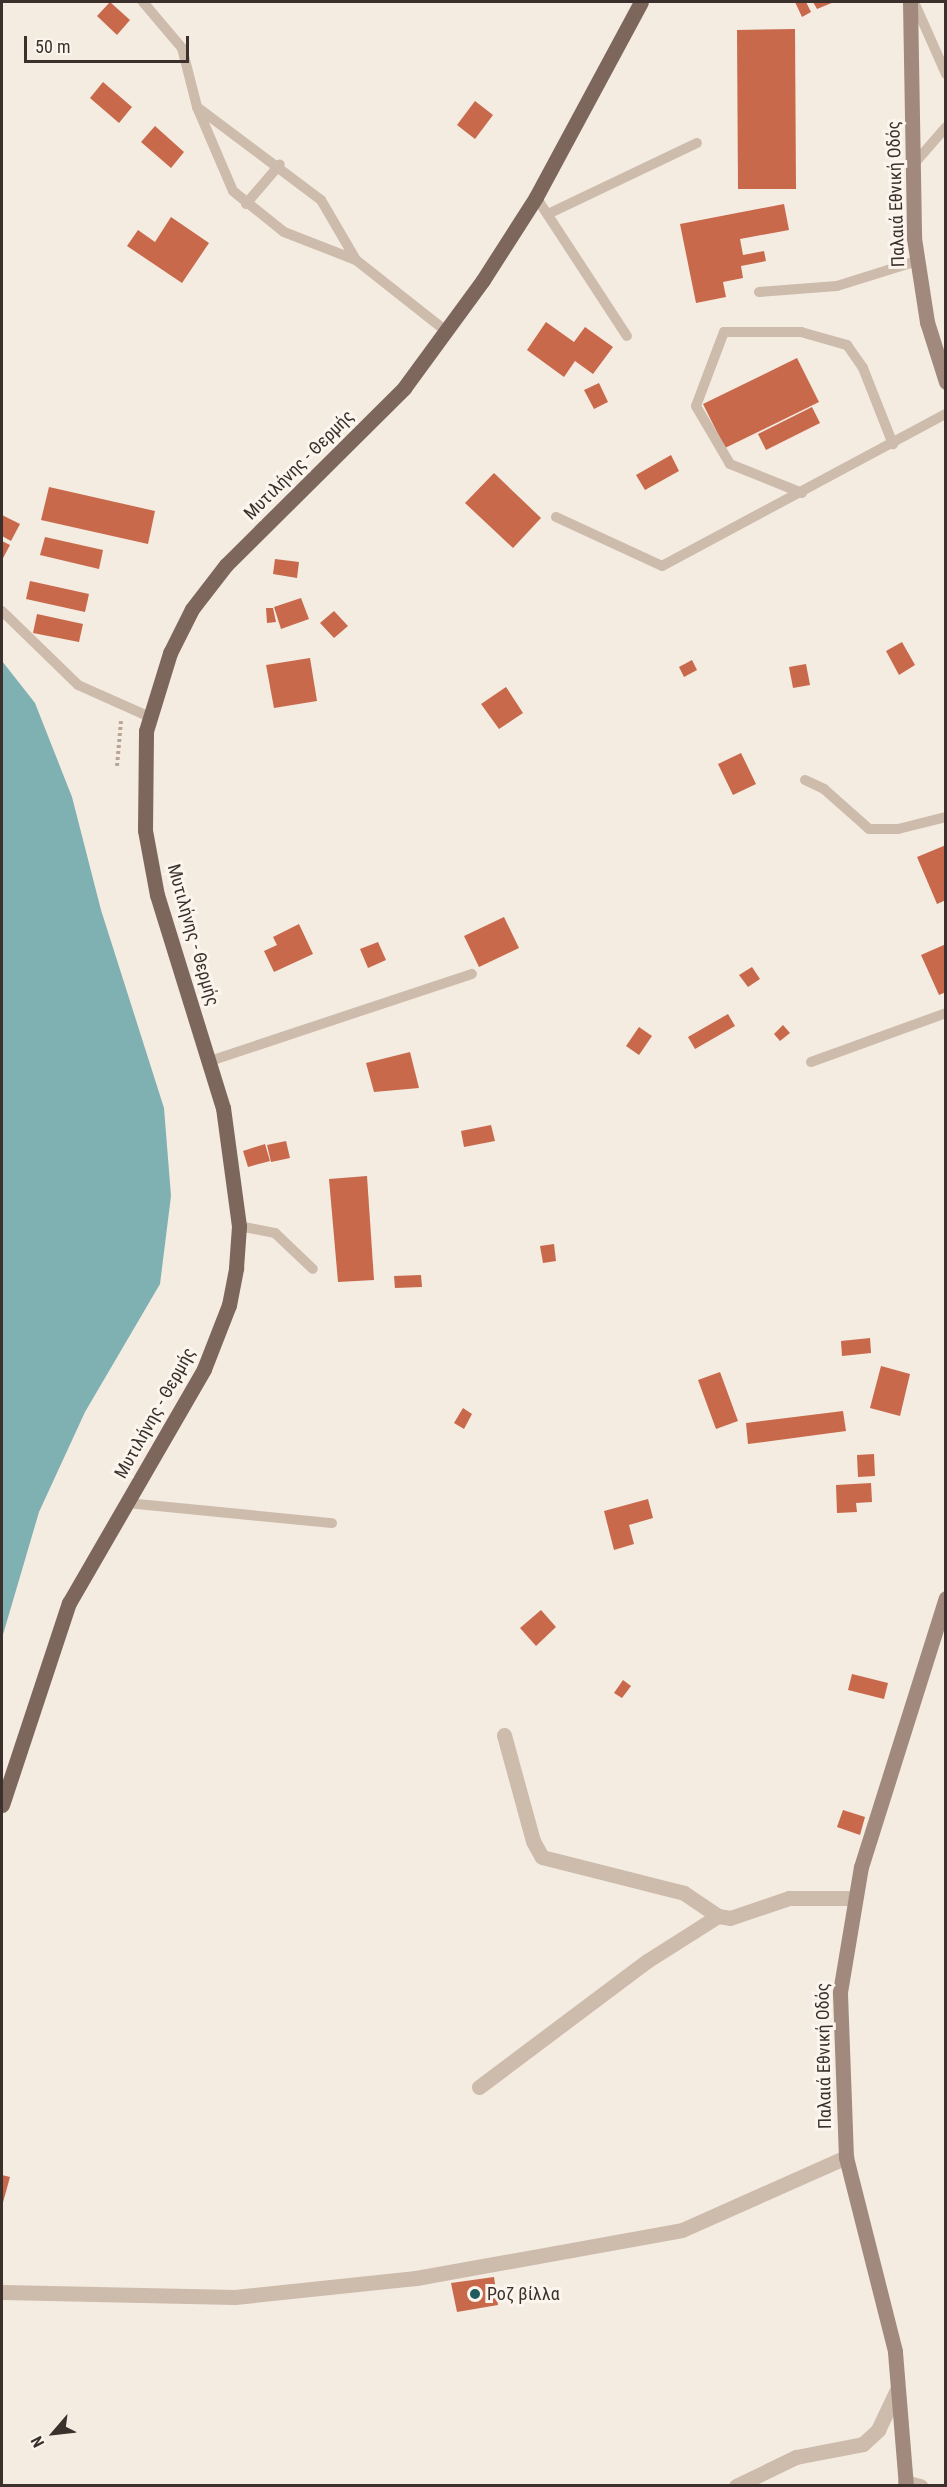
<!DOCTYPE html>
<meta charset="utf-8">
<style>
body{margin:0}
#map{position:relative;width:947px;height:2487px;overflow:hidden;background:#f4ebe1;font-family:"Roboto Condensed",sans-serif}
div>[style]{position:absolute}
.water>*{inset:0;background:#7fb0b2}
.building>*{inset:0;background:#c8694b}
.path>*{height:4px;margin-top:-2px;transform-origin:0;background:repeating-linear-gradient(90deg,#b9a596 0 3px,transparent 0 6px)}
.lane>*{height:10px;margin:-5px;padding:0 5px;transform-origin:5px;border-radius:5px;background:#cdbbac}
.street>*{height:15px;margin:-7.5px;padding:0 7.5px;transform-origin:7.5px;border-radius:7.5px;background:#cdbbac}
.secondary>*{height:15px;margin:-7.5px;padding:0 7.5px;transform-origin:7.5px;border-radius:7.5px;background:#a18a7d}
.primary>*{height:15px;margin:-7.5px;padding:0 7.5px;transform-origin:7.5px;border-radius:7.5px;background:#7d675c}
.dots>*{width:16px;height:16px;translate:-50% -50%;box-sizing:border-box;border:3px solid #fbf5ee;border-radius:50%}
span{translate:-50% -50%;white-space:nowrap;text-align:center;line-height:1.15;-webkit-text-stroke:6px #fbf5ee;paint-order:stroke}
.street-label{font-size:18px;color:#3b302b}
.poi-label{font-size:18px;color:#3b302b}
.left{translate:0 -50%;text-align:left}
.frame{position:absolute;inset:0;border:3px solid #3b302b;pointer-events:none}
.north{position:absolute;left:24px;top:2403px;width:60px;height:60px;-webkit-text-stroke:4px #fbf5ee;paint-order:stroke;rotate:242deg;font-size:16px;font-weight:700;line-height:24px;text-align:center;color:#3b302b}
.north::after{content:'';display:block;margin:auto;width:21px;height:27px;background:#3b302b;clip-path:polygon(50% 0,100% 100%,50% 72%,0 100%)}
.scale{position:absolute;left:24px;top:36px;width:165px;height:27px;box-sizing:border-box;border:3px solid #3b302b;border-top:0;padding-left:8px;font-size:18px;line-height:21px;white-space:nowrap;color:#3b302b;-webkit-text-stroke:4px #fbf5ee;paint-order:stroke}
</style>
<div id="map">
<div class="water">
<div style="clip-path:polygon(2px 661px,35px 703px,72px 797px,101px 910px,164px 1108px,171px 1196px,160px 1284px,85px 1412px,39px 1512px,2px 1638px)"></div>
</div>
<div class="building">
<div style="clip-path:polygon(110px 2px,130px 20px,117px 35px,97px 16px)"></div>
<div style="clip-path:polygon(795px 2px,806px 2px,811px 12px,802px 17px)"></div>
<div style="clip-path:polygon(813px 2px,834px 2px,817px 9px)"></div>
<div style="clip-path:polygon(795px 29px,796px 189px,738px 189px,737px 30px)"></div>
<div style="clip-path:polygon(103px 82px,132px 107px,119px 123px,90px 98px)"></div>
<div style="clip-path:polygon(475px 101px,493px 115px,475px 139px,457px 125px)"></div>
<div style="clip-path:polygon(155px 126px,184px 152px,171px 168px,141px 142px)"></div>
<div style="clip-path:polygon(784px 204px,789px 230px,740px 239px,743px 255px,764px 251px,766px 261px,741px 266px,743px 278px,723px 282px,726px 297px,696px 303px,680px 224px)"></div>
<div style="clip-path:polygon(171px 217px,209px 243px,182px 283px,127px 246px,138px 230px,155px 242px)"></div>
<div style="clip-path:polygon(546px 322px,574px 342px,585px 327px,613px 347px,593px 374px,575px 361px,564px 377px,527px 350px)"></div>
<div style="clip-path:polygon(797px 358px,819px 402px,725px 448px,703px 404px)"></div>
<div style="clip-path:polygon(599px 383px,608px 402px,594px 409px,584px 390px)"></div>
<div style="clip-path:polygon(812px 407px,820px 423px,766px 450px,758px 434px)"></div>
<div style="clip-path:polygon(671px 455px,679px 471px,645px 490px,636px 475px)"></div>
<div style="clip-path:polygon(494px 473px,541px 518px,513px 548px,465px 503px)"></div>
<div style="clip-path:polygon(49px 487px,155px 511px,148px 544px,41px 520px)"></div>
<div style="clip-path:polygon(2px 515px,20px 524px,11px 541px,2px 536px)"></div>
<div style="clip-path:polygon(45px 537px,103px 550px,99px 569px,40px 555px)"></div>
<div style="clip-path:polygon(2px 541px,10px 545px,2px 560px)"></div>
<div style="clip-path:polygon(275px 559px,299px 562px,297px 578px,273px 574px)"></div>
<div style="clip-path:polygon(30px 581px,89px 594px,85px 612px,26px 599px)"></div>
<div style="clip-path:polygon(301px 598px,309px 619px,281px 629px,274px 607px)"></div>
<div style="clip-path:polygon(266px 608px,273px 608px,276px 622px,267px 623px)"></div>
<div style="clip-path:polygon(334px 611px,348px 626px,334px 638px,320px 623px)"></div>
<div style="clip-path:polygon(37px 614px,83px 624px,79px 642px,33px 633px)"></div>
<div style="clip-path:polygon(902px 642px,915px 665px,899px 675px,886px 651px)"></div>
<div style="clip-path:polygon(310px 658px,317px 701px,274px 708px,266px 665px)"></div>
<div style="clip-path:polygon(692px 660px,697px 670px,684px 677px,679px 667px)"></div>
<div style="clip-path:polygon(806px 664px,810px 685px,793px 688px,789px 667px)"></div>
<div style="clip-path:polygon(506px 687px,523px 713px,499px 729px,481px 704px)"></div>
<div style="clip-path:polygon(741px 753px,756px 784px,733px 795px,718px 764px)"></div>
<div style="clip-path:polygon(946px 845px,946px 900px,937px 904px,917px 857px)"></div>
<div style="clip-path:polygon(504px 917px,519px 948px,479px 967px,464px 936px)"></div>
<div style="clip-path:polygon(299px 924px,313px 954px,274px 972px,264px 951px,277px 945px,273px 937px)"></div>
<div style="clip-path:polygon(378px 942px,386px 960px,368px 968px,360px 949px)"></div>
<div style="clip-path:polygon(946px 944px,946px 992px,939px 995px,921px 955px)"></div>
<div style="clip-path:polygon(752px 967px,760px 979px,748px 987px,739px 975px)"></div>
<div style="clip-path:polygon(728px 1014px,735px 1026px,695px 1049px,688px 1037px)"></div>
<div style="clip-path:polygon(783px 1025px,790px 1033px,780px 1041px,774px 1034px)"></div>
<div style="clip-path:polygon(639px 1027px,652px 1036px,639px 1055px,626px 1046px)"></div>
<div style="clip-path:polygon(410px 1052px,419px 1088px,374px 1092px,366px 1063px)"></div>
<div style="clip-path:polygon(491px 1125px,495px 1141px,464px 1147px,461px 1131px)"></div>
<div style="clip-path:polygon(286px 1141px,290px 1158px,271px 1162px,267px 1145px)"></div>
<div style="clip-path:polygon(265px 1144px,270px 1161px,248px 1167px,243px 1151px)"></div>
<div style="clip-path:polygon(367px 1176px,374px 1280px,338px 1282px,329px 1179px)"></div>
<div style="clip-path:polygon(554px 1244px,556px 1261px,543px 1263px,540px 1246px)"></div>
<div style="clip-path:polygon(421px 1275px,422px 1287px,395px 1288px,394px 1276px)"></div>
<div style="clip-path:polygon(870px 1338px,871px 1353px,842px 1356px,841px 1341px)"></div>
<div style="clip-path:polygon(881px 1366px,910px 1374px,900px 1416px,870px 1408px)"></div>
<div style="clip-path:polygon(720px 1372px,738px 1421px,716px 1429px,698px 1380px)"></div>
<div style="clip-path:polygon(463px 1408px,472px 1414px,464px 1429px,454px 1423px)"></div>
<div style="clip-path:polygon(843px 1411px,846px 1431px,748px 1444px,746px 1423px)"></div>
<div style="clip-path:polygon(874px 1454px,875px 1476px,858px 1477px,857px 1455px)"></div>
<div style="clip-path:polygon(871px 1483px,872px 1502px,856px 1503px,857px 1512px,837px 1513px,836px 1485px)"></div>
<div style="clip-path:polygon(648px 1499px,653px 1518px,629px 1525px,634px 1544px,614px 1550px,604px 1511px)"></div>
<div style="clip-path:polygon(541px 1610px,556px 1627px,536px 1646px,520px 1628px)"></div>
<div style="clip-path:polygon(852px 1674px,888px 1683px,884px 1699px,848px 1690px)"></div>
<div style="clip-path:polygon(623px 1680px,631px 1686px,622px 1698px,614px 1693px)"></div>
<div style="clip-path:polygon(843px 1810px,865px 1817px,860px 1835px,837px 1827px)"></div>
<div style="clip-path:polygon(2px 2175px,10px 2177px,2px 2206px)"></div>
<div style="clip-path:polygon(494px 2277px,498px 2305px,457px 2312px,451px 2283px)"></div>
</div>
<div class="path">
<div style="left:117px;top:766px;width:45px;rotate:-84.9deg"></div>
</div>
<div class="lane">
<div style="left:143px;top:2px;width:60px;rotate:49.7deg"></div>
<div style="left:182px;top:48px;width:61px;rotate:75.7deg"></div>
<div style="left:197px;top:107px;width:91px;rotate:66.8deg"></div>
<div style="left:233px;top:191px;width:65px;rotate:38.8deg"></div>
<div style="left:284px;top:232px;width:77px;rotate:21.3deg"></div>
<div style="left:356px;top:260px;width:115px;rotate:38.3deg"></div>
<div style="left:914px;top:2px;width:79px;rotate:66deg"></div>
<div style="left:197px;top:107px;width:155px;rotate:36.9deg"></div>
<div style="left:321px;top:200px;width:69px;rotate:59.7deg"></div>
<div style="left:913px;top:165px;width:50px;rotate:-49deg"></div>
<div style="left:536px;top:197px;width:166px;rotate:56.8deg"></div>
<div style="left:246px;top:204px;width:52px;rotate:-49.6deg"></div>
<div style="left:548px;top:214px;width:165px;rotate:-25.5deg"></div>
<div style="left:759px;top:292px;width:78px;rotate:-4.4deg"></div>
<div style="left:837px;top:286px;width:84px;rotate:-17.4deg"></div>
<div style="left:802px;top:493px;width:78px;rotate:-158.1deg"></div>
<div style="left:730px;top:464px;width:67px;rotate:-120.4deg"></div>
<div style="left:696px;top:406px;width:79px;rotate:-69.3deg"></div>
<div style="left:724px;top:332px;width:77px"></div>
<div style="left:801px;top:332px;width:48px;rotate:15.8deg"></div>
<div style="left:847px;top:345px;width:28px;rotate:55deg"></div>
<div style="left:863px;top:368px;width:82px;rotate:68.5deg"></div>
<div style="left:556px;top:517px;width:117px;rotate:24.8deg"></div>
<div style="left:662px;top:566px;width:322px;rotate:-28.2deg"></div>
<div style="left:2px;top:611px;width:106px;rotate:44.2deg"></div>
<div style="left:78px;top:685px;width:79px;rotate:24deg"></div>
<div style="left:805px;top:780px;width:21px;rotate:25deg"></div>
<div style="left:824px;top:789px;width:60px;rotate:41.6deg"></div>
<div style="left:869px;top:829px;width:29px"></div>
<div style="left:898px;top:829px;width:49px;rotate:-14deg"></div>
<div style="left:210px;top:1061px;width:276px;rotate:-18.4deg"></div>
<div style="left:811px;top:1062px;width:144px;rotate:-19.9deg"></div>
<div style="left:239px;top:1226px;width:37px;rotate:11deg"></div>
<div style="left:275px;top:1233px;width:52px;rotate:43.5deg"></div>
<div style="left:127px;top:1503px;width:206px;rotate:5.6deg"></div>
</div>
<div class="street">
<div style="left:504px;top:1735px;width:110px;rotate:74.7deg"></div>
<div style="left:533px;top:1841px;width:18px;rotate:61deg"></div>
<div style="left:542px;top:1857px;width:146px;rotate:14.2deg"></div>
<div style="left:684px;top:1893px;width:41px;rotate:34.1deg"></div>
<div style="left:718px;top:1916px;width:12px;rotate:9deg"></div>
<div style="left:730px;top:1918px;width:62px;rotate:-18.7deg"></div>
<div style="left:789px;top:1898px;width:65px"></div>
<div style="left:479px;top:2087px;width:210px;rotate:-36.9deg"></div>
<div style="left:647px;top:1961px;width:84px;rotate:-32.4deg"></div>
<div style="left:2px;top:2292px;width:233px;rotate:1.2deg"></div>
<div style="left:235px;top:2297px;width:182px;rotate:-6deg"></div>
<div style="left:416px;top:2278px;width:270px;rotate:-10.2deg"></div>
<div style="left:682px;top:2230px;width:180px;rotate:-24deg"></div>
<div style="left:905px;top:2482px;width:16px;rotate:15deg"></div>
<div style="left:736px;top:2486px;width:67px;rotate:-25.8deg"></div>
<div style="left:796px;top:2457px;width:68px;rotate:-11deg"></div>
<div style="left:863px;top:2444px;width:21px;rotate:-43deg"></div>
<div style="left:878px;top:2430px;width:42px;rotate:-64.7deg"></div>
</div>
<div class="secondary">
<div style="left:910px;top:2px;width:236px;rotate:89deg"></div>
<div style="left:914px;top:238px;width:85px;rotate:81.2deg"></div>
<div style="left:927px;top:322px;width:63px;rotate:72.4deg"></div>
<div style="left:906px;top:2486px;width:135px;rotate:-94.7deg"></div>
<div style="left:895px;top:2351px;width:200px;rotate:-104.2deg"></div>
<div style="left:846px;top:2157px;width:165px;rotate:-92.1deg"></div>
<div style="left:840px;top:1992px;width:127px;rotate:-80.5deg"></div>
<div style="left:861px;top:1867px;width:282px;rotate:-72.5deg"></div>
</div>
<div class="primary">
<div style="left:2px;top:1805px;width:213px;rotate:-71.7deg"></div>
<div style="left:69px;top:1603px;width:270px;rotate:-60deg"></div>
<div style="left:204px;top:1369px;width:69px;rotate:-68.7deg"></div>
<div style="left:229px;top:1305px;width:38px;rotate:-79deg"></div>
<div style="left:236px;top:1268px;width:42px;rotate:-85.9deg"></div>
<div style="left:239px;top:1226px;width:119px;rotate:-97.7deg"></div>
<div style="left:223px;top:1108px;width:223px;rotate:-107.2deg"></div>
<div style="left:157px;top:895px;width:66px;rotate:-100.5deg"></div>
<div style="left:145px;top:830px;width:99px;rotate:-89.4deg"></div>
<div style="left:146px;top:731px;width:82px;rotate:-72.9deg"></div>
<div style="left:170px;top:653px;width:49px;rotate:-63.4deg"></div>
<div style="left:192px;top:609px;width:56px;rotate:-52.3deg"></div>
<div style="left:226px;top:565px;width:251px;rotate:-44.8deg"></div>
<div style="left:404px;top:388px;width:134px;rotate:-53.8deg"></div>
<div style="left:483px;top:280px;width:98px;rotate:-57.4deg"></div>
<div style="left:536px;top:197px;width:221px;rotate:-61.7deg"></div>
</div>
<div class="dots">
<div style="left:475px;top:2294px;background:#1f5a5e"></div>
</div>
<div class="street-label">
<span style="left:896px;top:194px;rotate:-92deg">Παλαιά Εθνική Οδός</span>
<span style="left:299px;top:465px;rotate:-45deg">Μυτιλήνης - Θερμής</span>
<span style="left:193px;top:935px;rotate:74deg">Μυτιλήνης - Θερμής</span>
<span style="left:155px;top:1413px;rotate:-61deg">Μυτιλήνης - Θερμής</span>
<span style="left:824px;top:2056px;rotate:-91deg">Παλαιά Εθνική Οδός</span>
</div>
<div class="poi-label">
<span class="left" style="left:487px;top:2294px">Ροζ βίλλα</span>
</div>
<div class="frame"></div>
<div class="north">N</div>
<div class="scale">50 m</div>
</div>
